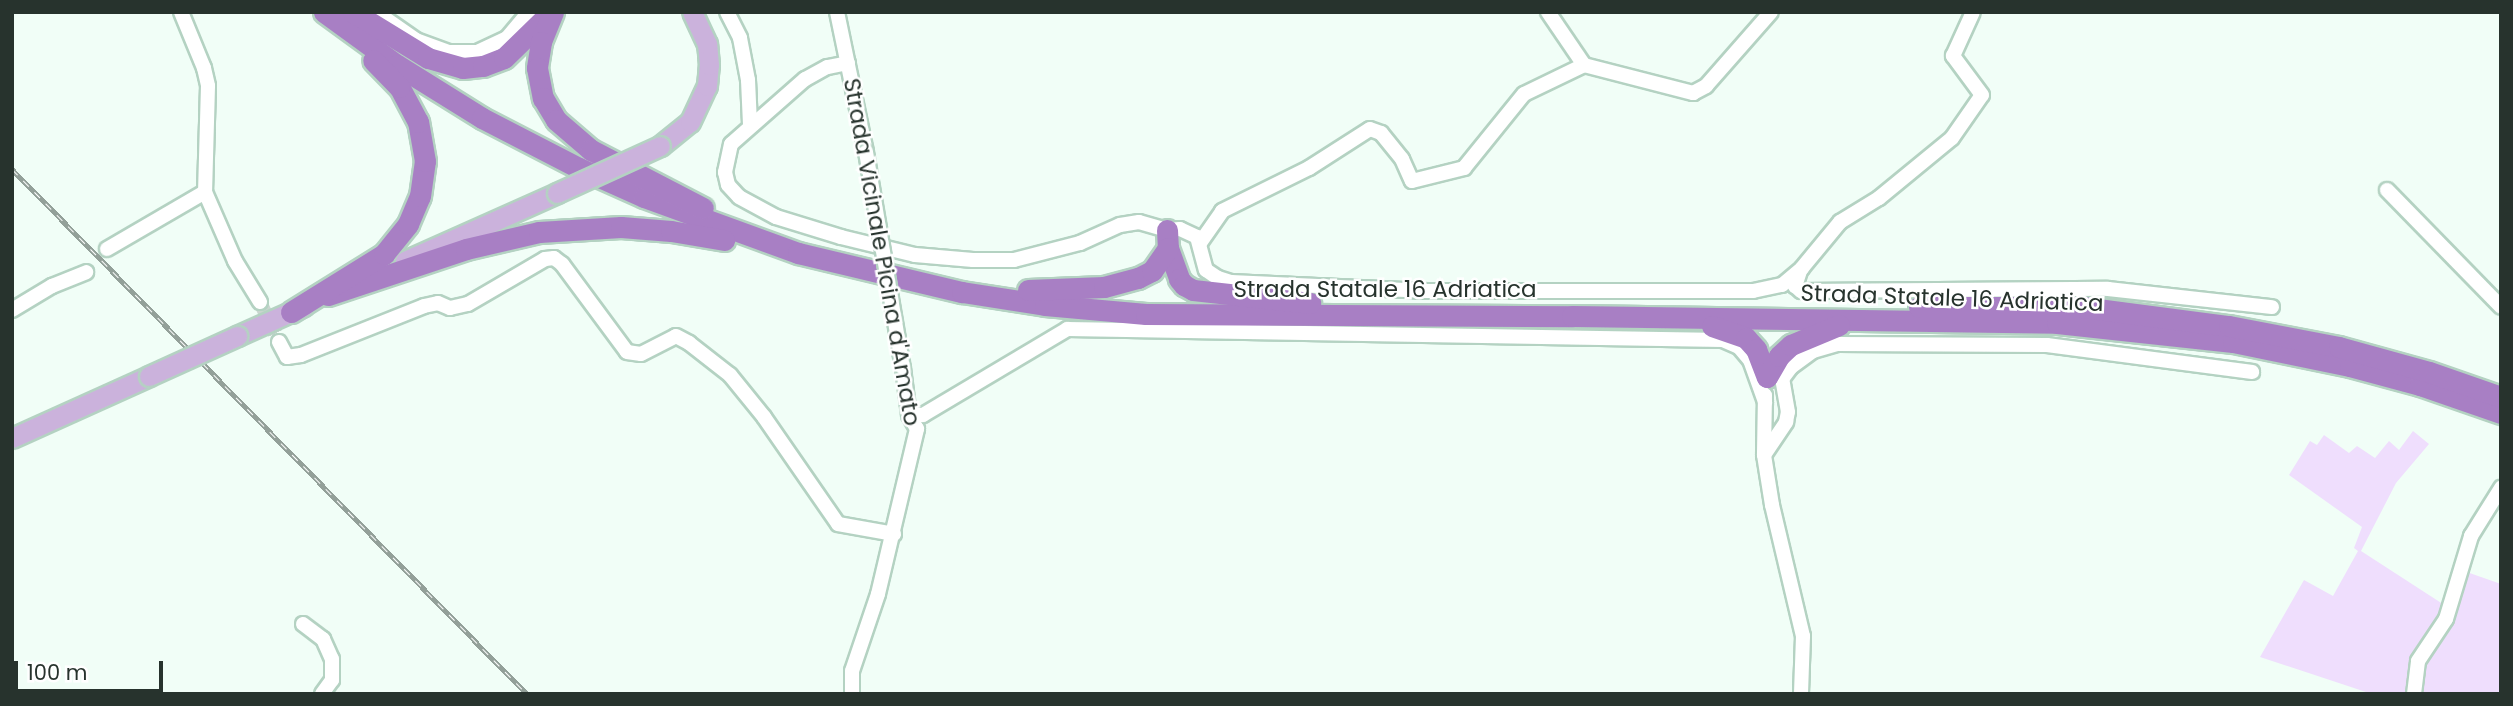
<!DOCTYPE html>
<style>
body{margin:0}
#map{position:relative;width:2513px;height:706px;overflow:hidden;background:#f1fef7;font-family:Poppins,sans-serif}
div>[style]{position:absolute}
.green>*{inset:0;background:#efdefd}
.minor-tunnel>*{height:14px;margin-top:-7px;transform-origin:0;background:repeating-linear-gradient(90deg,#c9d5cf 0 14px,transparent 0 21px)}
.roads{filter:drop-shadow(2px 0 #b4d2c2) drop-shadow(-2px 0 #b4d2c2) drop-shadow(0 2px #b4d2c2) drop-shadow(0 -2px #b4d2c2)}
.minor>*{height:14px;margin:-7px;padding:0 7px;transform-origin:7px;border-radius:7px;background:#fff}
.major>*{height:19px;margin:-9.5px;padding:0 9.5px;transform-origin:9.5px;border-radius:9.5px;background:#cbb2dc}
.highway>*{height:21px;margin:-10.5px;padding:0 10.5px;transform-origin:10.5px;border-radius:10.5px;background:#a87fc4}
.rail>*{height:5px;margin-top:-2.5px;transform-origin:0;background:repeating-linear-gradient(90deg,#fff 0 8px,#93a099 0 16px);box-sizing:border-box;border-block:2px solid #93a099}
.bridges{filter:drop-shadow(2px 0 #b4d2c2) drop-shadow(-2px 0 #b4d2c2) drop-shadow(0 2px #b4d2c2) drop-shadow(0 -2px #b4d2c2)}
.minor-bridge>*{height:14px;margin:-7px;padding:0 7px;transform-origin:7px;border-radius:7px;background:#fff}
.major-bridge>*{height:19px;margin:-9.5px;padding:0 9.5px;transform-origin:9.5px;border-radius:9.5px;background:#cbb2dc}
span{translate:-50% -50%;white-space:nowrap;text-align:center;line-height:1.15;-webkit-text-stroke:5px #fff;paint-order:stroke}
.street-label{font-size:23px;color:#27332d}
.frame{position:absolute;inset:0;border:14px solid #27332d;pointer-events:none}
.scale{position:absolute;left:14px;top:661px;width:149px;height:32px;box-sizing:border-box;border:4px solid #27332d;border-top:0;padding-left:9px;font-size:21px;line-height:24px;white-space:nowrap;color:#27332d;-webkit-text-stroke:5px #fff;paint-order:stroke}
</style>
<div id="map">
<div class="green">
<div style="clip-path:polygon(2413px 431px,2429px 444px,2396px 483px,2361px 551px,2449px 608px,2461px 570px,2501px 584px,2501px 694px,2372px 694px,2260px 657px,2304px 580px,2333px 596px,2358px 551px,2354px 548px,2362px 527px,2289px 475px,2310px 441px,2317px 445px,2324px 435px,2349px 453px,2357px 446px,2375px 458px,2389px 441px,2399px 450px)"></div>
</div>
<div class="minor-tunnel">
<div style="left:260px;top:302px;width:44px;rotate:64.6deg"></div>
</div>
<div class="roads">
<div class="minor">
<div style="left:181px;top:12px;width:61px;rotate:67.7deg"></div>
<div style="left:204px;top:68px;width:18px;rotate:77deg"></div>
<div style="left:208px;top:86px;width:106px;rotate:91.6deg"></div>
<div style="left:205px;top:192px;width:75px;rotate:66.5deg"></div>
<div style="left:235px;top:261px;width:48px;rotate:58.6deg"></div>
<div style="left:376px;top:12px;width:49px;rotate:35deg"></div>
<div style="left:416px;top:40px;width:35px;rotate:20deg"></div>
<div style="left:449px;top:52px;width:28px"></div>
<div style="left:477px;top:52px;width:33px;rotate:-25deg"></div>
<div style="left:507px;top:38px;width:34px;rotate:-50deg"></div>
<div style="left:727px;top:12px;width:29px;rotate:63deg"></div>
<div style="left:740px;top:38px;width:43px;rotate:79.2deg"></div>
<div style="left:748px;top:80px;width:44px;rotate:87.4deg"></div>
<div style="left:837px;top:12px;width:143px;rotate:78.3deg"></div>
<div style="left:1548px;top:12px;width:64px;rotate:55.8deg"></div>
<div style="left:848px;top:63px;width:21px;rotate:169deg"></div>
<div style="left:827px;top:67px;width:25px;rotate:151deg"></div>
<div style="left:805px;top:79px;width:98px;rotate:138.7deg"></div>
<div style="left:731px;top:144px;width:29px;rotate:102deg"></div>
<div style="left:725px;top:172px;width:13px;rotate:77deg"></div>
<div style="left:728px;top:185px;width:16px;rotate:47deg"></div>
<div style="left:739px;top:197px;width:42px;rotate:28.4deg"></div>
<div style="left:776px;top:217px;width:68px;rotate:17.1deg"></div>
<div style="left:841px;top:237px;width:76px;rotate:13.7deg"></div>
<div style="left:915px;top:255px;width:58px;rotate:4.9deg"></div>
<div style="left:973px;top:260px;width:41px"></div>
<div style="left:1014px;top:260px;width:68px;rotate:-14.4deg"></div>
<div style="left:1080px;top:243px;width:44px;rotate:-24.2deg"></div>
<div style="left:1120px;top:225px;width:19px;rotate:-9deg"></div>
<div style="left:1139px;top:222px;width:29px;rotate:16deg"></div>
<div style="left:1167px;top:230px;width:13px;rotate:-4deg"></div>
<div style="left:1180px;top:229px;width:19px;rotate:25deg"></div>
<div style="left:1197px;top:237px;width:34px;rotate:75deg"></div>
<div style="left:1206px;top:270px;width:14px;rotate:34deg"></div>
<div style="left:1218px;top:278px;width:14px;rotate:17deg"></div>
<div style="left:1231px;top:282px;width:196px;rotate:2.6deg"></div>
<div style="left:1427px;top:291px;width:326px"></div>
<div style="left:1753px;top:291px;width:30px;rotate:-12deg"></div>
<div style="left:1782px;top:285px;width:26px;rotate:-40deg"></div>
<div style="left:1802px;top:268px;width:60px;rotate:-50.4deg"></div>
<div style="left:1840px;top:222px;width:46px;rotate:-31.6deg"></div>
<div style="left:1879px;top:198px;width:94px;rotate:-39.4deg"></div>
<div style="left:1952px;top:138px;width:52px;rotate:-55.1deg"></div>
<div style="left:1982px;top:95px;width:49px;rotate:-126.6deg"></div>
<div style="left:1953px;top:56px;width:48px;rotate:-65.6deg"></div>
<div style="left:2387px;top:190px;width:163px;rotate:45.7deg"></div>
<div style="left:1200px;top:243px;width:39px;rotate:-55deg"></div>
<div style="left:1222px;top:211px;width:97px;rotate:-26.3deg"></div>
<div style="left:1309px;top:168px;width:72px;rotate:-32.6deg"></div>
<div style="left:1370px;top:129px;width:12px;rotate:20deg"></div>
<div style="left:1381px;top:133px;width:33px;rotate:51deg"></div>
<div style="left:1402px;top:159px;width:24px;rotate:66deg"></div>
<div style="left:1412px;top:181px;width:54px;rotate:-14deg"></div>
<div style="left:1464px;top:168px;width:95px;rotate:-51deg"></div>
<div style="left:1524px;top:94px;width:67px;rotate:-25.8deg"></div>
<div style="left:1584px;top:65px;width:113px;rotate:14.4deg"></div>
<div style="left:1693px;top:93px;width:15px;rotate:-28deg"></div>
<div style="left:1706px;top:86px;width:98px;rotate:-48.7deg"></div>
<div style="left:107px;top:249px;width:113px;rotate:-30.2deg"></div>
<div style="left:1800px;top:271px;width:16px;rotate:108deg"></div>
<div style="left:1795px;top:286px;width:8px;rotate:40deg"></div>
<div style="left:1801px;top:291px;width:307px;rotate:-0.4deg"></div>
<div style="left:2108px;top:289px;width:165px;rotate:6.3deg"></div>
<div style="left:12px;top:310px;width:47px;rotate:-31deg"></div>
<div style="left:52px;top:286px;width:37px;rotate:-22deg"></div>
<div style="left:279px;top:342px;width:17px;rotate:62deg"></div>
<div style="left:287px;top:357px;width:14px;rotate:-8deg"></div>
<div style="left:301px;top:355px;width:132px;rotate:-21.7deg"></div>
<div style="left:424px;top:306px;width:14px;rotate:-12deg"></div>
<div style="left:438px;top:303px;width:13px;rotate:23deg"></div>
<div style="left:450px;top:308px;width:18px;rotate:-13deg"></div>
<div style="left:468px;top:304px;width:89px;rotate:-30.3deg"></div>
<div style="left:545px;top:259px;width:9px;rotate:-6deg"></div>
<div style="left:554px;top:258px;width:10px;rotate:37deg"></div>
<div style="left:562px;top:264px;width:109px;rotate:53.5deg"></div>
<div style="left:627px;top:352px;width:14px;rotate:8deg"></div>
<div style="left:641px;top:354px;width:39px;rotate:-27deg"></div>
<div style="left:676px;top:336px;width:15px;rotate:28deg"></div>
<div style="left:689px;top:343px;width:52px;rotate:38deg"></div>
<div style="left:730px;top:375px;width:54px;rotate:51deg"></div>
<div style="left:764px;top:417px;width:130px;rotate:55.3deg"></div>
<div style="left:838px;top:524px;width:57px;rotate:10.1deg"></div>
<div style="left:1765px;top:395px;width:60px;rotate:91deg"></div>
<div style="left:1764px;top:455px;width:51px;rotate:80.9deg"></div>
<div style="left:1772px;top:505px;width:135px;rotate:76.7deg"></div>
<div style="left:1803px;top:636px;width:58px;rotate:92deg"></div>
<div style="left:909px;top:415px;width:14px"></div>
<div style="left:923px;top:415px;width:168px;rotate:-30.8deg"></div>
<div style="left:1067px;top:329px;width:656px;rotate:0.96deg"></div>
<div style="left:1723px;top:340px;width:17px;rotate:24deg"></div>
<div style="left:1739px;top:347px;width:17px;rotate:50deg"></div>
<div style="left:1750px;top:360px;width:45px;rotate:70.3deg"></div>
<div style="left:1764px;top:455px;width:40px;rotate:-56deg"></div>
<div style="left:1786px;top:422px;width:10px;rotate:-79deg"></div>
<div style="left:1788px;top:412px;width:34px;rotate:-100deg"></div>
<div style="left:1782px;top:379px;width:15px;rotate:-53deg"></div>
<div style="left:1791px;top:367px;width:27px;rotate:-36deg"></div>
<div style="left:1813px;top:351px;width:26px;rotate:-16deg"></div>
<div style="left:1838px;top:344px;width:209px;rotate:0.3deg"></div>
<div style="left:2047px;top:345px;width:207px;rotate:7.5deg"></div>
<div style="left:303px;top:624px;width:25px;rotate:37deg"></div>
<div style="left:323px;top:639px;width:22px;rotate:66deg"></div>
<div style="left:332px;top:659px;width:21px;rotate:90deg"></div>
<div style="left:332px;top:680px;width:17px;rotate:126deg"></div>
<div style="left:852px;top:694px;width:23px;rotate:-90deg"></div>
<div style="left:852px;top:671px;width:81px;rotate:-71.3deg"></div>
<div style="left:878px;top:594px;width:170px;rotate:-76.7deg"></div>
<div style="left:917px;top:429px;width:16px;rotate:-120deg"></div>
<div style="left:909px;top:415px;width:47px;rotate:-97.3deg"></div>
<div style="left:2414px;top:694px;width:33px;rotate:-83deg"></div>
<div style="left:2418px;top:661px;width:50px;rotate:-56.3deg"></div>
<div style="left:2446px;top:619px;width:87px;rotate:-73.2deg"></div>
<div style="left:2471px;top:536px;width:57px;rotate:-58deg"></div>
</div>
<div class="major">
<div style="left:660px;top:146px;width:38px;rotate:-39deg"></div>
<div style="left:690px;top:122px;width:40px;rotate:-65deg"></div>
<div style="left:707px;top:86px;width:21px;rotate:-85deg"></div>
<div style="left:709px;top:65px;width:21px;rotate:-95deg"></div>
<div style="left:707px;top:44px;width:35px;rotate:-115deg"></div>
<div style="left:405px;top:261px;width:167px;rotate:-24.1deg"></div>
<div style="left:237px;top:336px;width:73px;rotate:-24.1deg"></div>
<div style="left:12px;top:438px;width:150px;rotate:-24.3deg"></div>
</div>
<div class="highway">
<div style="left:324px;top:12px;width:90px;rotate:36deg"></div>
<div style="left:397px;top:65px;width:100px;rotate:31.9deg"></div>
<div style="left:482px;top:118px;width:109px;rotate:27.3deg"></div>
<div style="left:579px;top:168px;width:71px;rotate:24deg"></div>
<div style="left:644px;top:197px;width:164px;rotate:20deg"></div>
<div style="left:798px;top:253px;width:169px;rotate:13.4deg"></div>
<div style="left:962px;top:292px;width:84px;rotate:8.9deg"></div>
<div style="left:1045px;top:305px;width:101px;rotate:5.1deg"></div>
<div style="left:1146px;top:314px;width:426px;rotate:0.3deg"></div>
<div style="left:1572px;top:316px;width:485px;rotate:0.8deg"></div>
<div style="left:2057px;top:323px;width:177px;rotate:6.2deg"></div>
<div style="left:2233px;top:342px;width:119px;rotate:11.6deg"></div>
<div style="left:2350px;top:366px;width:73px;rotate:15.2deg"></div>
<div style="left:2420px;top:385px;width:86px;rotate:19.1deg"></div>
<div style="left:353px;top:12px;width:88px;rotate:31.5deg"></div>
<div style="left:428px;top:58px;width:36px;rotate:16deg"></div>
<div style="left:463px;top:68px;width:20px;rotate:-6deg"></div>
<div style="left:483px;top:66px;width:22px;rotate:-21deg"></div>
<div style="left:504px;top:58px;width:57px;rotate:-44.3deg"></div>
<div style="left:553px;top:12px;width:32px;rotate:112deg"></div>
<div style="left:541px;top:42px;width:26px;rotate:99deg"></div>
<div style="left:537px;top:68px;width:31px;rotate:79deg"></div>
<div style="left:543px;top:98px;width:26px;rotate:59deg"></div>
<div style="left:556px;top:120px;width:46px;rotate:40.6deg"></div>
<div style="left:591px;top:150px;width:126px;rotate:27.4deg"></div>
<div style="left:1167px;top:230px;width:18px;rotate:87deg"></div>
<div style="left:1168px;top:248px;width:33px;rotate:70deg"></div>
<div style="left:1179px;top:279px;width:8px;rotate:50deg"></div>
<div style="left:1184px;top:285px;width:10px;rotate:29deg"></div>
<div style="left:1193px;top:290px;width:118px;rotate:6.3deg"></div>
<div style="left:1028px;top:290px;width:76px;rotate:-2.3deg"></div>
<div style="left:1104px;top:287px;width:35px;rotate:-15deg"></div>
<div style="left:1138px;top:278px;width:16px;rotate:-27deg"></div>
<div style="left:1152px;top:271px;width:28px;rotate:-55deg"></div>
<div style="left:328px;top:295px;width:145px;rotate:-18.4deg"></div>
<div style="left:466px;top:249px;width:75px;rotate:-13.1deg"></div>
<div style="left:539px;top:232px;width:82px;rotate:-3.5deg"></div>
<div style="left:621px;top:227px;width:50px;rotate:4.6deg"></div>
<div style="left:671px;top:231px;width:54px;rotate:9.6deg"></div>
<div style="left:1919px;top:307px;width:163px"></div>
<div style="left:2082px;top:307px;width:148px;rotate:7.4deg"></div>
<div style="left:2229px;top:326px;width:112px;rotate:10.8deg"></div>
<div style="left:2339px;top:347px;width:93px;rotate:15.5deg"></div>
<div style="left:2429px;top:372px;width:76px;rotate:19.1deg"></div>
<div style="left:291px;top:312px;width:110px;rotate:-31.9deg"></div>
<div style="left:384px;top:254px;width:38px;rotate:-51deg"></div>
<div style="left:408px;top:224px;width:30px;rotate:-67deg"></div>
<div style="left:420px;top:196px;width:35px;rotate:-82deg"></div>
<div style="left:425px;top:161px;width:40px;rotate:-100deg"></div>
<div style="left:418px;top:122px;width:40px;rotate:-118deg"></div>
<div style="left:399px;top:87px;width:37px;rotate:-134deg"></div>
<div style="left:1712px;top:326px;width:36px;rotate:19deg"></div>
<div style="left:1746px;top:338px;width:15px;rotate:48deg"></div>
<div style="left:1756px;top:349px;width:30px;rotate:69deg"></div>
<div style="left:1767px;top:377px;width:24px;rotate:-60deg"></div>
<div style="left:1779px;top:356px;width:16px;rotate:-43deg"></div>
<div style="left:1791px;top:345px;width:52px;rotate:-22.6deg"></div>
</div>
</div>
<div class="rail">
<div style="left:12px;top:169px;width:735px;rotate:45.55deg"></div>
</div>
<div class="bridges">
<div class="minor-bridge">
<div style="left:866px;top:152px;width:219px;rotate:80.3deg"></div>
</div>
<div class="major-bridge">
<div style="left:557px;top:193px;width:113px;rotate:-24.5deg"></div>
<div style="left:149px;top:376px;width:97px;rotate:-24.4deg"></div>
</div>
</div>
<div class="street-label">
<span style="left:882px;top:252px;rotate:80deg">Strada Vicinale Picina d'Amato</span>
<span style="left:1385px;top:289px">Strada Statale 16 Adriatica</span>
<span style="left:1952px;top:298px;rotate:2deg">Strada Statale 16 Adriatica</span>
</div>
<div class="frame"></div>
<div class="scale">100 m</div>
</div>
